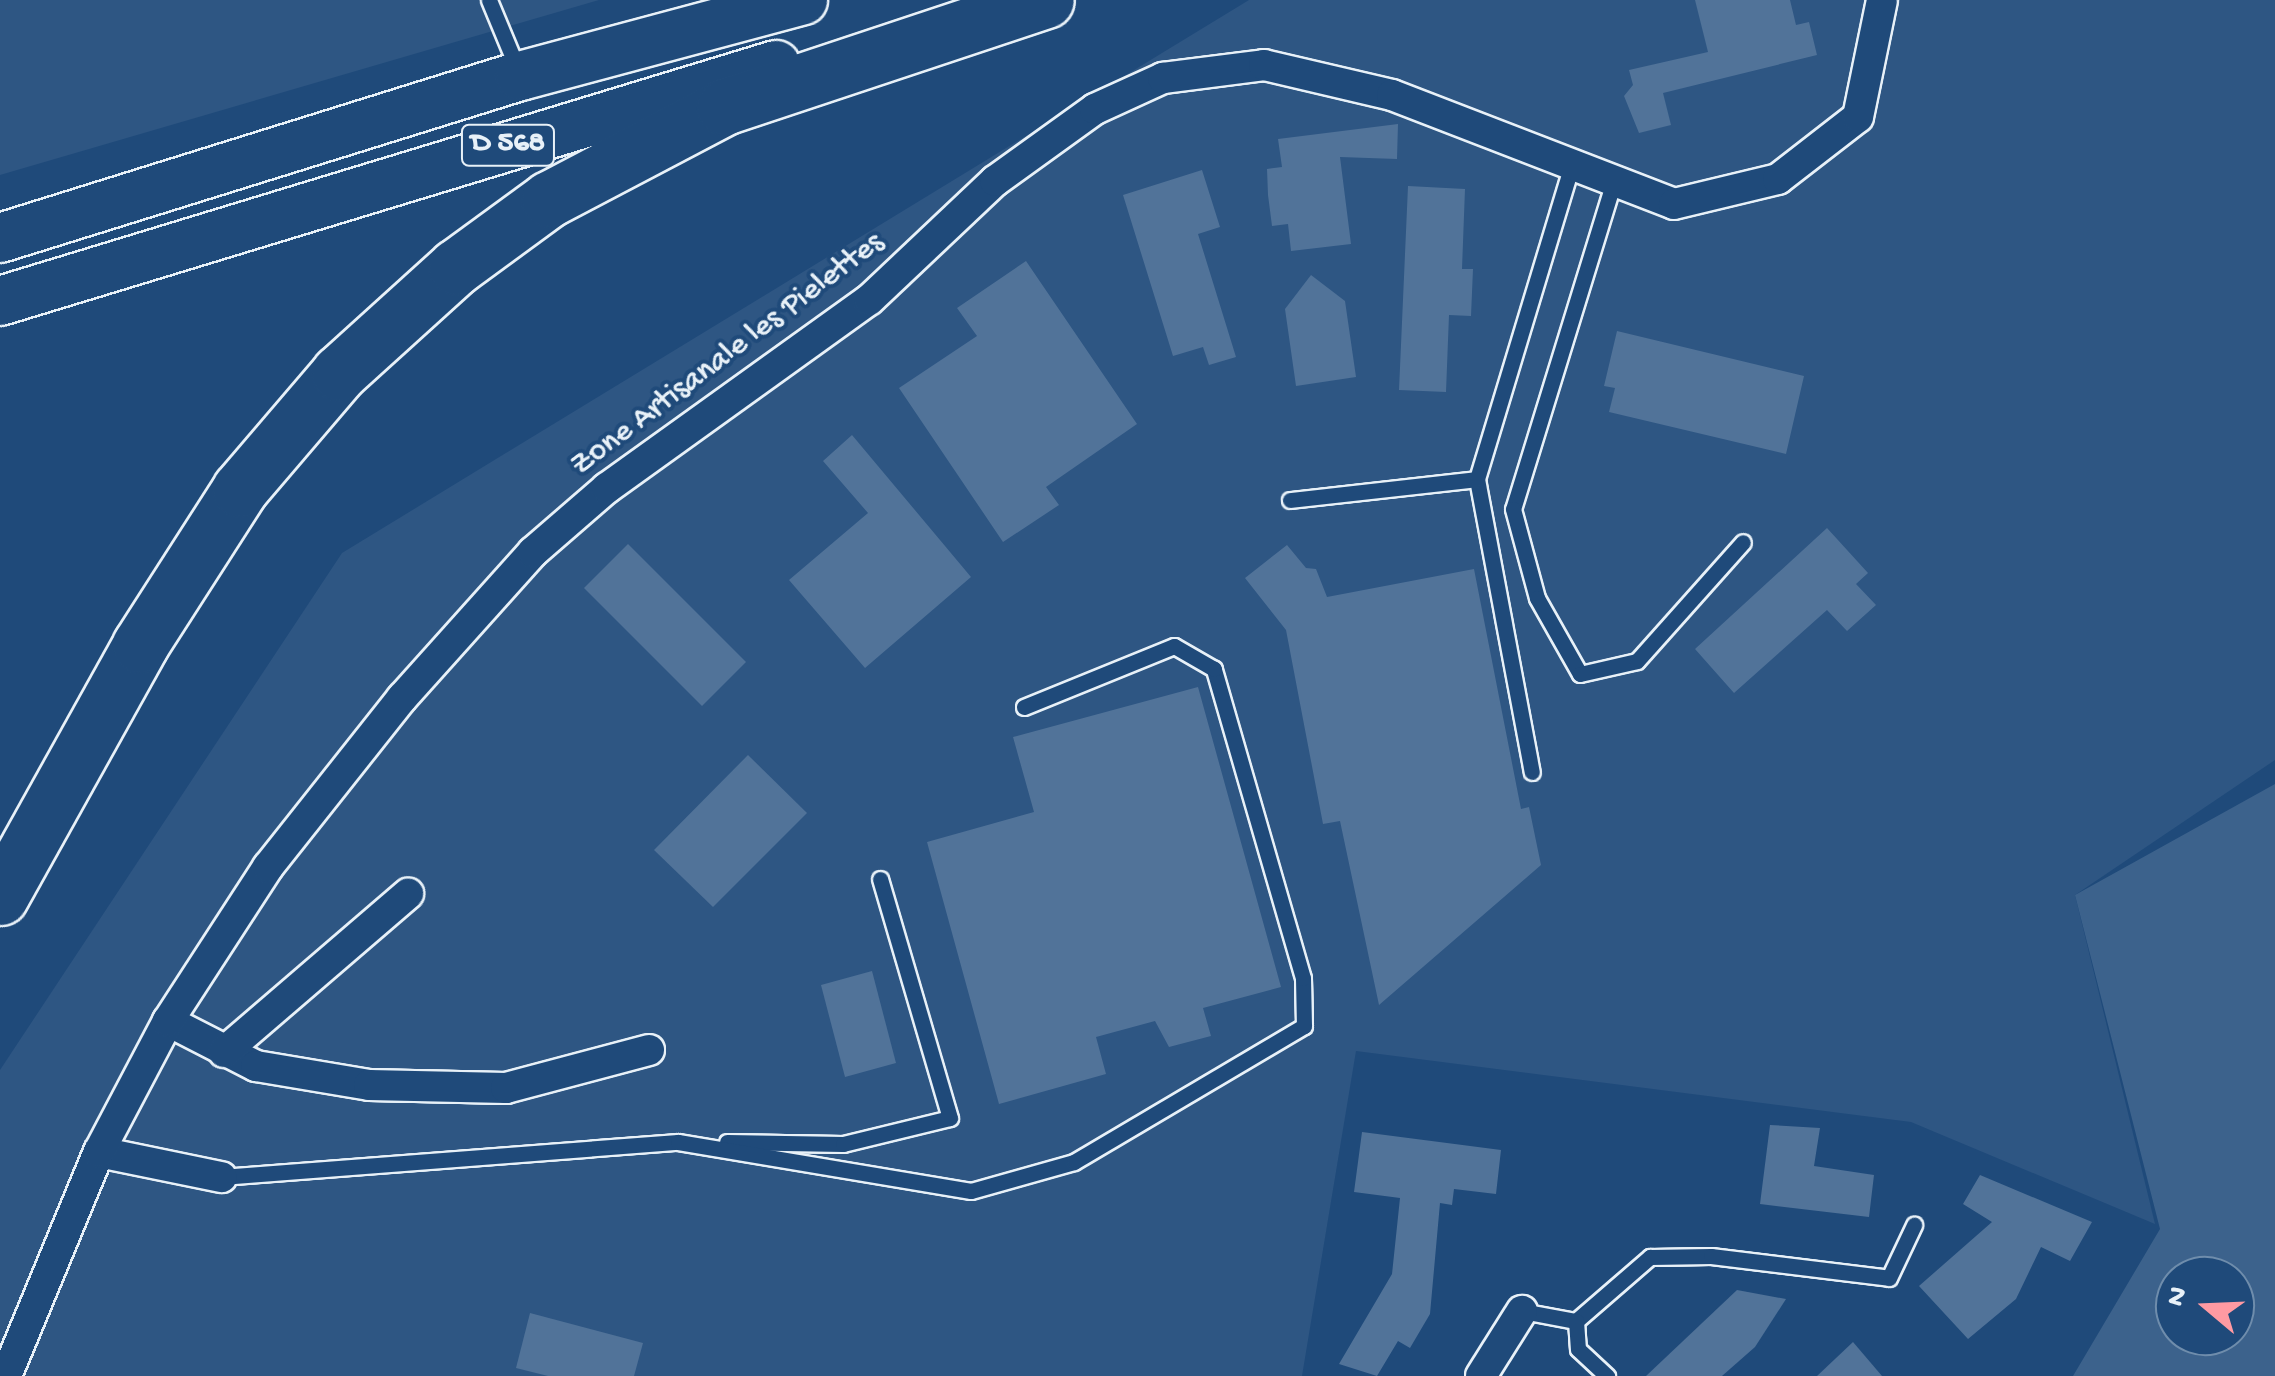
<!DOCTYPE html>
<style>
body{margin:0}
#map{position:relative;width:2275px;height:1376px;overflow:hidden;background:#1f4a7a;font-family:"Gochi Hand",sans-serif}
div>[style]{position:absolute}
.built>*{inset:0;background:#2e5683}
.green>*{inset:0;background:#3c628c}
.building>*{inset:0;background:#517399}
.roads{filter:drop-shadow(2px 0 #e8f1f8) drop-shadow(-2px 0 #e8f1f8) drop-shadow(0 2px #e8f1f8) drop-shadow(0 -2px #e8f1f8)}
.service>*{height:15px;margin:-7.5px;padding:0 7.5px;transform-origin:7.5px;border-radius:7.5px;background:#1f4a7a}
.minor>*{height:30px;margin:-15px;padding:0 15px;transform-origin:15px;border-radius:15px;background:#1f4a7a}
.primary>*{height:48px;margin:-24px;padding:0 24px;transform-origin:24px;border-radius:24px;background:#1f4a7a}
.motorway>*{height:55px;margin:-27.5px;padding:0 27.5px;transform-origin:27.5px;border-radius:27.5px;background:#1f4a7a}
span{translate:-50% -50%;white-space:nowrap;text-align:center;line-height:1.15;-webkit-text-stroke:8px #1f4a7a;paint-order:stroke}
.shield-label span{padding:2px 8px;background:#1f4a7a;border:2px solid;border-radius:8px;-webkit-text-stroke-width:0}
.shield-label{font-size:30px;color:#e8f1f8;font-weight:700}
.street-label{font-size:32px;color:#e8f1f8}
.north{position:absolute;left:2155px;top:1256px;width:100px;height:100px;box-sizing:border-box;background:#1f4a7a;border:2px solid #6f8dac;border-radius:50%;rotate:289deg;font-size:28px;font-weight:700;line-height:40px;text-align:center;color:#e8f1f8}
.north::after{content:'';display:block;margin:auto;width:35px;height:45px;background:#ff9aa2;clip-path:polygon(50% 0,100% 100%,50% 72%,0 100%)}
</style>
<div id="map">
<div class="built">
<div style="clip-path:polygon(0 0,599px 0,0 175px)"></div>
<div style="clip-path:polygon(1249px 0,2275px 0,2275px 760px,2075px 895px,2155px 1224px,1911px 1122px,1356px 1051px,1302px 1376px,0 1376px,0 1070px,342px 553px)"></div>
</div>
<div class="green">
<div style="clip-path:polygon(evenodd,2275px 784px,2275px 1376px,2073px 1376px,2160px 1229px,2075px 895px,2275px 784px,2175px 1276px,2235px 1276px,2235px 1336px,2175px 1336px,2175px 1276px)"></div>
</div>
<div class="building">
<div style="clip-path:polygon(1695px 0,1790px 0,1796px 25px,1809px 22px,1817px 55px,1663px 93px,1671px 125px,1639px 133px,1624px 96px,1633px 85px,1629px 70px,1708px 52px)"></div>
<div style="clip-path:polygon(1398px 124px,1397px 159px,1340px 157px,1351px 244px,1291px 251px,1288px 224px,1272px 226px,1268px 195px,1267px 169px,1282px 167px,1278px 139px)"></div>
<div style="clip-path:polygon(1202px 170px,1220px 227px,1198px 234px,1236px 357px,1209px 365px,1203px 347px,1173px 356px,1123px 195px)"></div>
<div style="clip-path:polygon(1408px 186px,1465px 189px,1462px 269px,1473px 269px,1471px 316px,1449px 315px,1446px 392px,1399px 390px)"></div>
<div style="clip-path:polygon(1026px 261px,1137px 424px,1046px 487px,1059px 505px,1003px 542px,899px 388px,977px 336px,957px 308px)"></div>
<div style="clip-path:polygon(1311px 275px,1345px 301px,1356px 377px,1296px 386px,1285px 309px)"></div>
<div style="clip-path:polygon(1617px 331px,1804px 376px,1786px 454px,1609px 412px,1615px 388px,1604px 386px)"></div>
<div style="clip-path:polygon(852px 435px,971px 577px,865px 668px,789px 580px,868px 513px,823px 461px)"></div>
<div style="clip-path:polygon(1827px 528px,1868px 573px,1856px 584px,1876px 605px,1847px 631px,1827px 610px,1734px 693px,1695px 649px)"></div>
<div style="clip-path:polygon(628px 544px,746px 662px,702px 706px,584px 588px)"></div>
<div style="clip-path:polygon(1287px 545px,1306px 568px,1316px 569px,1327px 597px,1474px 569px,1521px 809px,1529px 807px,1541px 865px,1379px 1005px,1340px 821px,1323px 824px,1286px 630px,1245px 578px)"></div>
<div style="clip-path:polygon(1198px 687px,1281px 987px,1203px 1008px,1211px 1036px,1169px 1047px,1155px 1021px,1096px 1037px,1106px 1074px,999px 1104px,927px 842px,1034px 812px,1013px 737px)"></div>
<div style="clip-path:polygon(748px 755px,807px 813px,713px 907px,654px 850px)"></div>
<div style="clip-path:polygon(872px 971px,896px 1063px,845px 1077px,821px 985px)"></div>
<div style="clip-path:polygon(1770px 1125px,1820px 1128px,1814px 1166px,1874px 1175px,1869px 1217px,1760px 1204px)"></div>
<div style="clip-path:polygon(1362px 1132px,1501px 1150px,1496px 1194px,1454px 1189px,1452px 1205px,1440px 1203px,1430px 1314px,1410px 1348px,1398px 1341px,1377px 1376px,1339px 1364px,1392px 1274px,1400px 1198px,1354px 1192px)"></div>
<div style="clip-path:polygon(1980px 1175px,2092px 1222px,2070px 1261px,2041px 1247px,2016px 1299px,1968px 1339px,1919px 1286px,1992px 1222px,1963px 1204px)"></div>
<div style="clip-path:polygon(1737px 1290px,1786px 1299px,1755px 1347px,1722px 1376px,1646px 1376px)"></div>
<div style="clip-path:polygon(530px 1313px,643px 1343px,634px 1376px,548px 1376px,516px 1368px)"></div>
<div style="clip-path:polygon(1853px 1342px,1882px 1376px,1817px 1376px)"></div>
</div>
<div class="roads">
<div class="service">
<div style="left:489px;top:0;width:76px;rotate:67.5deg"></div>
<div style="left:1614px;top:181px;width:343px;rotate:107.1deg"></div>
<div style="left:1513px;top:509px;width:92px;rotate:74.9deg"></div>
<div style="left:1537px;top:598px;width:87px;rotate:60.5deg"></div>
<div style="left:1580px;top:674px;width:58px;rotate:-12.8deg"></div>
<div style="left:1637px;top:661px;width:159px;rotate:-48.3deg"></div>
<div style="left:1477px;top:479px;width:298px;rotate:79.4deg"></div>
<div style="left:1290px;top:500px;width:188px;rotate:-6.4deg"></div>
<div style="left:1477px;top:479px;width:328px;rotate:-73.2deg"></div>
<div style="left:727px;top:1142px;width:116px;rotate:1deg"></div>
<div style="left:843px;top:1144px;width:110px;rotate:-13.7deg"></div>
<div style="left:950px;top:1118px;width:249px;rotate:-106.3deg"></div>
<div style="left:221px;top:1177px;width:458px;rotate:-4.4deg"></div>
<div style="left:678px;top:1142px;width:297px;rotate:9.5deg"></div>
<div style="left:971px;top:1191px;width:107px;rotate:-15.7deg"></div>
<div style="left:1074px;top:1162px;width:267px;rotate:-30.6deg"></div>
<div style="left:1304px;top:1026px;width:48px;rotate:-91.2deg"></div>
<div style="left:1303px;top:978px;width:322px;rotate:-106.1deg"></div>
<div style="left:1214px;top:669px;width:46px;rotate:-150.1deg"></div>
<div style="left:1174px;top:646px;width:162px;rotate:157.9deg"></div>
<div style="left:1522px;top:1311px;width:55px;rotate:10.5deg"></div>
<div style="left:1576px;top:1321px;width:98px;rotate:-40.9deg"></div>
<div style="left:1650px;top:1257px;width:61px;rotate:-0.9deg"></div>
<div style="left:1711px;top:1256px;width:179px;rotate:7deg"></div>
<div style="left:1889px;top:1278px;width:59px;rotate:-64.7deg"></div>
<div style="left:1576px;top:1321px;width:28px;rotate:86deg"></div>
<div style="left:1578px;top:1349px;width:40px;rotate:43deg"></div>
</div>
<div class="minor">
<div style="left:168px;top:1021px;width:99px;rotate:27.1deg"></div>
<div style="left:256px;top:1066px;width:115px;rotate:9.5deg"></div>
<div style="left:369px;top:1085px;width:137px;rotate:1.3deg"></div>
<div style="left:506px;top:1088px;width:148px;rotate:-14.9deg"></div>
<div style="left:224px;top:1052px;width:243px;rotate:-40.7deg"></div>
<div style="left:99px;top:1152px;width:125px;rotate:11.6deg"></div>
<div style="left:6px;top:1376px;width:243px;rotate:-67.5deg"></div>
<div style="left:99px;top:1152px;width:148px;rotate:-62.2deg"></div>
<div style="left:168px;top:1021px;width:184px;rotate:-57deg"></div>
<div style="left:268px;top:867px;width:216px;rotate:-51.6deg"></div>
<div style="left:402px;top:698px;width:196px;rotate:-48.1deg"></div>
<div style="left:533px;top:552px;width:98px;rotate:-40.9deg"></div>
<div style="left:607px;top:488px;width:322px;rotate:-35.7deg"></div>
<div style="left:869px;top:300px;width:173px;rotate:-43.4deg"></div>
<div style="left:995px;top:181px;width:123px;rotate:-35.8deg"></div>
<div style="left:1095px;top:109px;width:75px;rotate:-24.5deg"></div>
<div style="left:1163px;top:78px;width:102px;rotate:-7.3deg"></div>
<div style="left:1264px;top:65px;width:131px;rotate:13.2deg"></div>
<div style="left:1392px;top:95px;width:302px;rotate:21.1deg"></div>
<div style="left:1674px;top:204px;width:107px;rotate:-13.5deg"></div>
<div style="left:1778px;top:179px;width:101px;rotate:-37.8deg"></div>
<div style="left:1858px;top:117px;width:119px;rotate:-78.4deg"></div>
<div style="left:1481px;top:1376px;width:77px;rotate:-57.8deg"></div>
</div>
<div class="primary">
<div style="left:0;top:238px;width:545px;rotate:-17.3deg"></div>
<div style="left:520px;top:76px;width:293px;rotate:-15deg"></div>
<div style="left:0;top:301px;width:811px;rotate:-16.92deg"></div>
</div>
<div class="motorway">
<div style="left:0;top:897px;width:288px;rotate:-60.9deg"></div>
<div style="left:140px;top:645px;width:185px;rotate:-57.3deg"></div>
<div style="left:240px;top:489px;width:153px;rotate:-49.5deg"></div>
<div style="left:339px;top:373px;width:158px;rotate:-42.2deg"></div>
<div style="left:456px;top:267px;width:115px;rotate:-36.2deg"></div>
<div style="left:549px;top:199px;width:198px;rotate:-27.7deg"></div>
<div style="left:724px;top:107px;width:339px;rotate:-18.4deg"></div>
</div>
</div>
<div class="shield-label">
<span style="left:508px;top:145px">D 568</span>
</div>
<div class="street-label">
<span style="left:728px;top:355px;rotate:-37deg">Zone Artisanale les Pielettes</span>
</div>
<div class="north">N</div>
</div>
